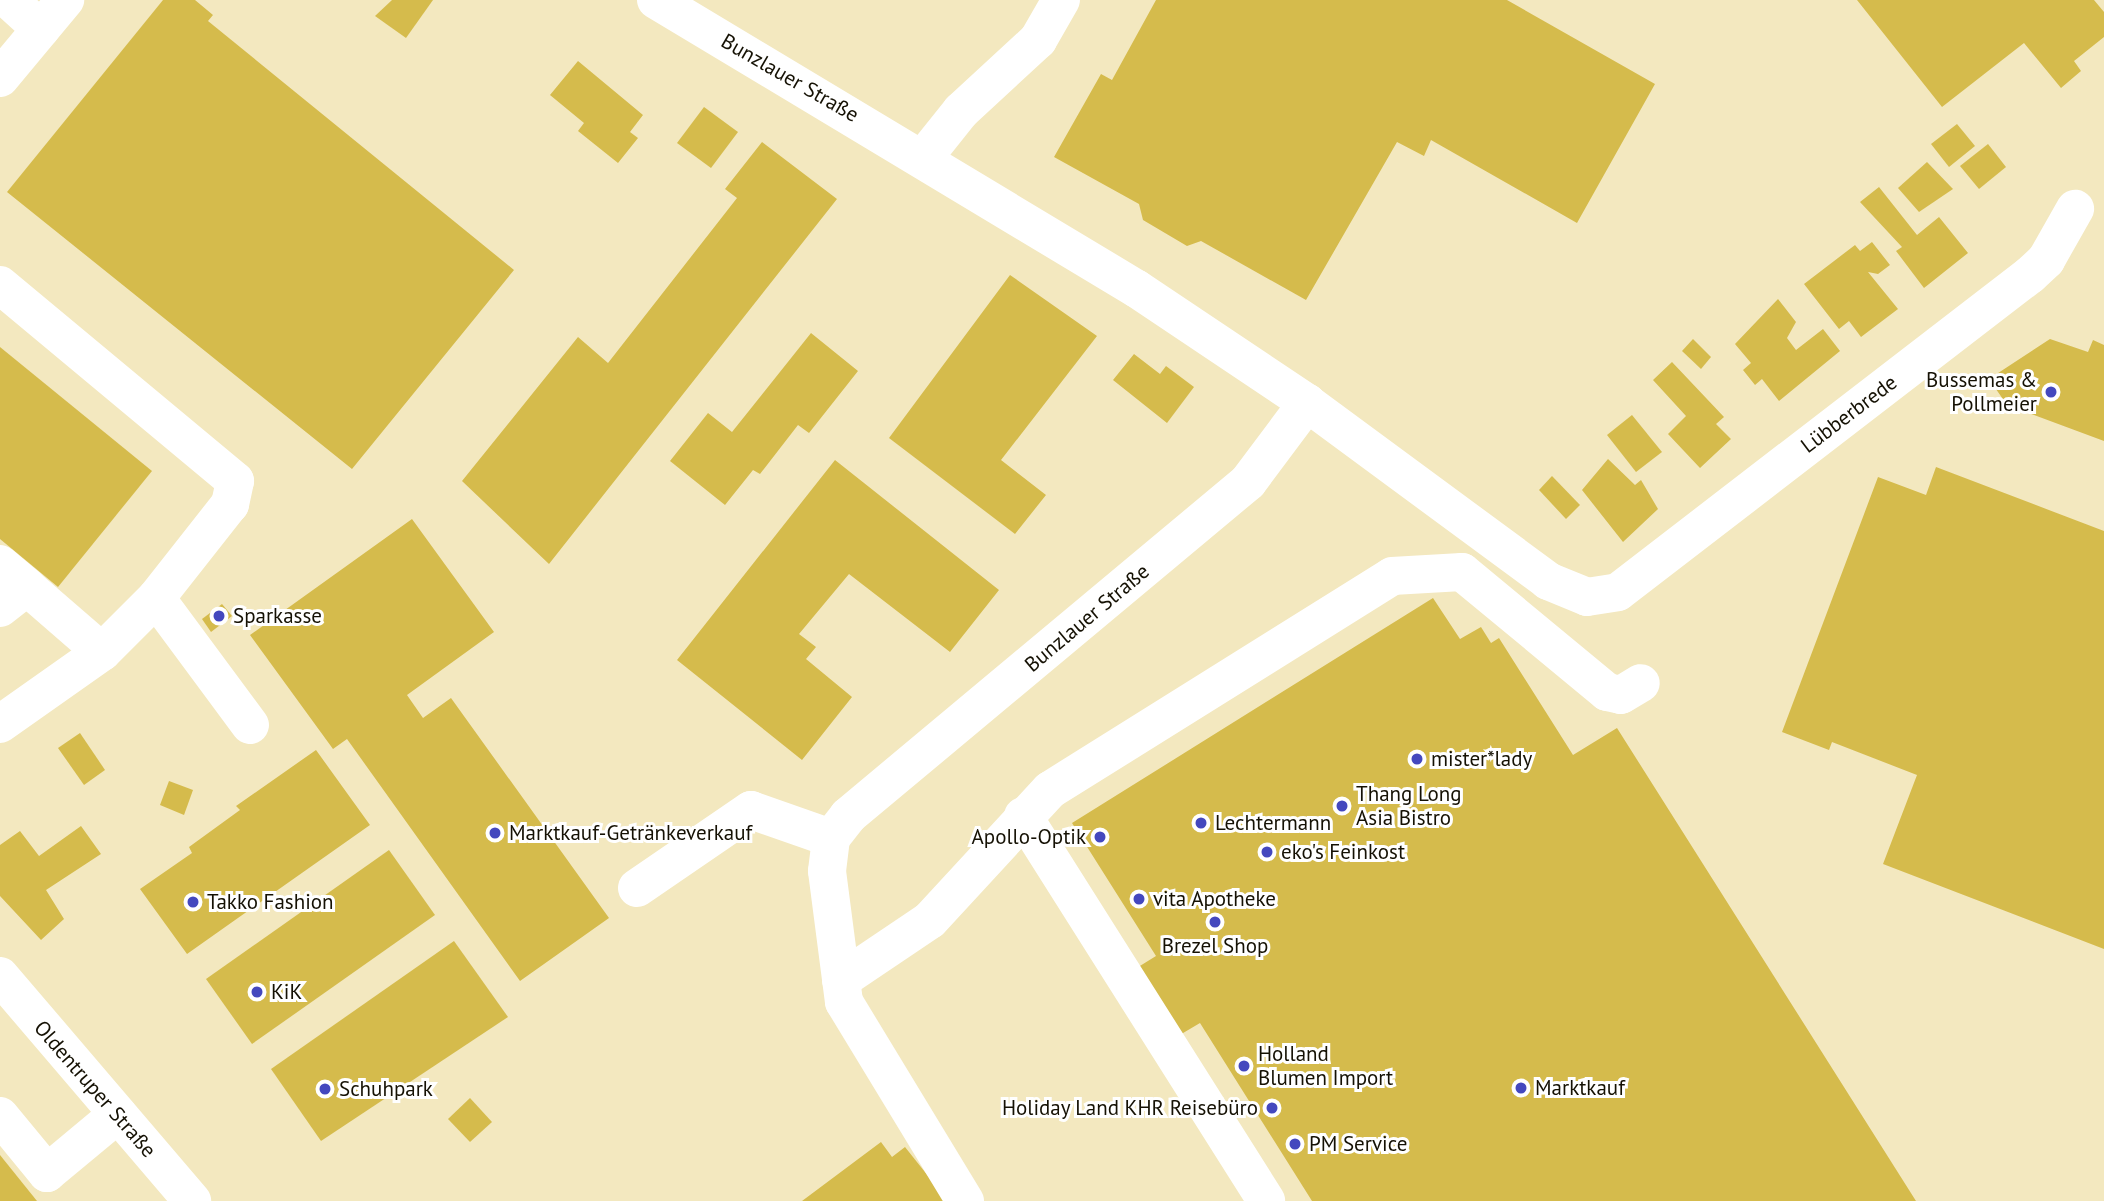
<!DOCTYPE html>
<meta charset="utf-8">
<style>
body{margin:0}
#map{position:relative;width:2104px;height:1201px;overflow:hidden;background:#f3e8bf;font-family:"PT Sans",sans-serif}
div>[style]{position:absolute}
.building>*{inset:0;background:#d5bb4c}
.minor>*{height:38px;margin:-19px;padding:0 19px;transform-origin:19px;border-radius:19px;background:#fff}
.dots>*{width:19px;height:19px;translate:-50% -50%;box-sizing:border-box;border:4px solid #fff;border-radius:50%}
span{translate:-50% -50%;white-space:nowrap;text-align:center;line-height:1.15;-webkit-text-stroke:6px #fff;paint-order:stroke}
.street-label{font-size:21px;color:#151104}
.poi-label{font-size:21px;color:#151104}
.right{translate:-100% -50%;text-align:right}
.left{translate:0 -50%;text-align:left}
</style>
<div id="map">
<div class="building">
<div style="clip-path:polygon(163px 0,195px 0,213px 15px,208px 21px,514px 270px,352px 469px,7px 192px)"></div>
<div style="clip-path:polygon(392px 0,433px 0,406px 38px,375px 16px)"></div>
<div style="clip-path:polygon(1156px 0,1507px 0,1655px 84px,1577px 223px,1431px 140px,1424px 156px,1397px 142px,1306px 300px,1201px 241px,1187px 246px,1143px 220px,1139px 204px,1054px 157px,1101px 74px,1112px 80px)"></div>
<div style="clip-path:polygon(1857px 0,2094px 0,2104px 12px,2104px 37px,2074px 61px,2081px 71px,2061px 88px,2024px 43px,1942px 107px)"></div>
<div style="clip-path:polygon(578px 61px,643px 115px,630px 132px,638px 138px,618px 163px,578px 131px,584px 123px,550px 95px)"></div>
<div style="clip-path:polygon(704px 107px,738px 132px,711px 168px,677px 143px)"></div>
<div style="clip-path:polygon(1957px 124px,1975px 146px,1949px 167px,1931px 144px)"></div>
<div style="clip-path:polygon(762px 142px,837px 199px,549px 564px,462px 481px,578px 337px,608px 363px,737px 198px,725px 189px)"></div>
<div style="clip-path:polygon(1988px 144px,2006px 167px,1979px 189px,1960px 166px)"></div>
<div style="clip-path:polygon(1927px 162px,1953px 189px,1919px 212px,1898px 188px)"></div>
<div style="clip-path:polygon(1879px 187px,1917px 235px,1939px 217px,1968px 253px,1924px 288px,1896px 251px,1902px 247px,1860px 202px)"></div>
<div style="clip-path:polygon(1872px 242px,1890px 265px,1878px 274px,1868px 272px,1898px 309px,1861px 337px,1849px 321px,1839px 329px,1804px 284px,1855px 245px,1860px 251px)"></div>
<div style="clip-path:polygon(1010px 275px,1097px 336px,1001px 460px,1046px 495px,1015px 534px,889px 438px)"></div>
<div style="clip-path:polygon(1778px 299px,1796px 322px,1787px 338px,1796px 350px,1823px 329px,1840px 351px,1779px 401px,1762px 379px,1755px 385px,1743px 370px,1751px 363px,1735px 344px)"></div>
<div style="clip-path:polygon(811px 333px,858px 371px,809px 433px,798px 425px,760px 474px,753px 470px,725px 505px,670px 461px,708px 413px,732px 432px)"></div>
<div style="clip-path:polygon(1693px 339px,1711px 357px,1701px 369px,1682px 351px)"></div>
<div style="clip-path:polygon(2050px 339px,2088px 352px,2093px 340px,2104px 345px,2104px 441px,2007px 405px,1989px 379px)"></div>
<div style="clip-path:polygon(0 347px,152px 471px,58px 587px,0 539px)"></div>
<div style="clip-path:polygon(1134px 354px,1160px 374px,1166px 366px,1194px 387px,1167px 423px,1113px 380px)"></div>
<div style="clip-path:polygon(1672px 362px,1724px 417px,1716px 424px,1731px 439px,1700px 468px,1668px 434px,1686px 416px,1653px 380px)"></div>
<div style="clip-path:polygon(1632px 415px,1662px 452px,1636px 472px,1607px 435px)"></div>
<div style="clip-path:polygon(1608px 459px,1635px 485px,1641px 480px,1658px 509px,1623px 542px,1582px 490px)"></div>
<div style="clip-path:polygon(835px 460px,999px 590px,950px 652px,849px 574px,799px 634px,816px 647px,806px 659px,852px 697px,802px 760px,677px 660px)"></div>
<div style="clip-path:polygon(1936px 467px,2104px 531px,2104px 949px,1883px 864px,1917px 775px,1832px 742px,1829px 750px,1782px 732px,1878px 477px,1926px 495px)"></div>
<div style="clip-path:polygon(1552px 476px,1580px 505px,1566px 519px,1539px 490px)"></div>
<div style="clip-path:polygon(412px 519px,494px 632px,407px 695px,423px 718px,451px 698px,609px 918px,520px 981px,347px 739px,333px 749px,250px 635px)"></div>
<div style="clip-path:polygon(1433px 598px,1460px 639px,1481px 627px,1491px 643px,1499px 638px,1573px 755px,1617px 728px,1916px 1201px,1312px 1201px,1200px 1023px,1178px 1036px,1135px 969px,1156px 956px,1072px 823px)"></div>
<div style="clip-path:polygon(222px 604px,232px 616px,211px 632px,202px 619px)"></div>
<div style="clip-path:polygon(80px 733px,105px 770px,84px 785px,58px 748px)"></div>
<div style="clip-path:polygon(316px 750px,370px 825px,187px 954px,140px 889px,192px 853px,189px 847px,240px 810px,236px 806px)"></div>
<div style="clip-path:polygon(169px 781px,193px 790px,184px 815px,160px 805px)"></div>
<div style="clip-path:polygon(81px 826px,101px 854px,46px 890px,64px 919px,41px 940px,0 896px,0 845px,20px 831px,39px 856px)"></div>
<div style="clip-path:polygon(389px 850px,435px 915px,252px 1044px,206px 979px)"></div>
<div style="clip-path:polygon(454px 941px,508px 1017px,321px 1141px,271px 1069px)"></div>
<div style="clip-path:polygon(470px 1098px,492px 1122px,470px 1142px,448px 1119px)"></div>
<div style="clip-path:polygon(881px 1142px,892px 1157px,905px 1147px,948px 1201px,802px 1201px)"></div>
<div style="clip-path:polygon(0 1155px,37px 1201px,0 1201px)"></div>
</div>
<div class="minor">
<div style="left:9px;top:0;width:43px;rotate:42.2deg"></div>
<div style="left:656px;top:0;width:561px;rotate:31deg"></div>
<div style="left:1137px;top:289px;width:205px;rotate:33.8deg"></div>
<div style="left:1307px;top:403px;width:300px;rotate:36.4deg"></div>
<div style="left:1548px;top:581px;width:42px;rotate:22.3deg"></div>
<div style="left:1587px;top:597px;width:31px;rotate:-9deg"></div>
<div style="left:1618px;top:592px;width:520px;rotate:-37.58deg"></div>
<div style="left:2030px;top:275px;width:22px;rotate:-43deg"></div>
<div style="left:2046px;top:260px;width:59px;rotate:-60.4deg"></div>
<div style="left:0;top:78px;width:102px;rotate:-50.2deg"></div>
<div style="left:925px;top:156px;width:58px;rotate:-51.3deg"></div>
<div style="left:961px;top:111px;width:105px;rotate:-42.7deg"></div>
<div style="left:1038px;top:40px;width:46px;rotate:-60.1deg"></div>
<div style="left:0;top:285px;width:306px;rotate:39.8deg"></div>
<div style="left:235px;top:481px;width:24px;rotate:102deg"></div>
<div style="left:230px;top:504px;width:120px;rotate:128.2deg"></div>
<div style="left:156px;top:598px;width:76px;rotate:135deg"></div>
<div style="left:102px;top:652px;width:125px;rotate:144.8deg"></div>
<div style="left:0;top:564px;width:35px;rotate:40deg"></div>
<div style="left:156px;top:598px;width:158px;rotate:53.5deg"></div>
<div style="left:0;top:608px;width:34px;rotate:-38deg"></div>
<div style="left:27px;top:587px;width:99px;rotate:40.9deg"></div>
<div style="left:1023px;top:816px;width:455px;rotate:57.7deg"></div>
<div style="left:637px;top:888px;width:138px;rotate:-34.4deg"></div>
<div style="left:751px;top:810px;width:85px;rotate:19.3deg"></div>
<div style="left:0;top:976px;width:296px;rotate:49.5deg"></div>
<div style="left:841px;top:980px;width:107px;rotate:-34deg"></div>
<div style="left:930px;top:920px;width:177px;rotate:-47.3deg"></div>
<div style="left:1050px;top:790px;width:403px;rotate:-32deg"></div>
<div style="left:1392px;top:576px;width:70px;rotate:-3.3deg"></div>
<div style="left:1462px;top:572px;width:188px;rotate:39.6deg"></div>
<div style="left:1607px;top:692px;width:14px;rotate:12deg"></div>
<div style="left:1621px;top:695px;width:23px;rotate:-31deg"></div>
<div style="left:0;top:1116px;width:74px;rotate:50.5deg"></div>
<div style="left:47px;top:1173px;width:92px;rotate:-39.7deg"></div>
<div style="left:965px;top:1201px;width:233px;rotate:-121.3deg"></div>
<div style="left:844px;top:1002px;width:132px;rotate:-97.4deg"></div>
<div style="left:827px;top:871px;width:33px;rotate:-83deg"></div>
<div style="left:831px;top:838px;width:28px;rotate:-52deg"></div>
<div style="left:848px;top:816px;width:521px;rotate:-39.86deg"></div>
<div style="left:1248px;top:482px;width:99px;rotate:-53.2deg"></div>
</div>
<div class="dots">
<div style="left:2051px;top:392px;background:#4448be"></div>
<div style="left:219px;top:616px;background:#4448be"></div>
<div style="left:1417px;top:759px;background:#4448be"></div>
<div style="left:1342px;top:806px;background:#4448be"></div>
<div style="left:1201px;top:823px;background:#4448be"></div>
<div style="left:495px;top:833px;background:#4448be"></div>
<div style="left:1100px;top:837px;background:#4448be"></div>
<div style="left:1267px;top:852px;background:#4448be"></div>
<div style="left:1139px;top:899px;background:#4448be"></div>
<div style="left:193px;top:902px;background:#4448be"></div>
<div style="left:1215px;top:922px;background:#4448be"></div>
<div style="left:257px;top:992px;background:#4448be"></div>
<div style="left:1244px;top:1066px;background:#4448be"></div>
<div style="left:1521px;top:1088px;background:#4448be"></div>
<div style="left:325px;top:1089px;background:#4448be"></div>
<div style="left:1272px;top:1108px;background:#4448be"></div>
<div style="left:1295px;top:1144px;background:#4448be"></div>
</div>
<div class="street-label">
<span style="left:790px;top:78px;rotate:30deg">Bunzlauer Straße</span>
<span style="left:1849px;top:414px;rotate:-37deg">Lübberbrede</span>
<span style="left:1087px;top:618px;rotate:-40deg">Bunzlauer Straße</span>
<span style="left:95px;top:1089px;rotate:49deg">Oldentruper Straße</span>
</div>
<div class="poi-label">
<span class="right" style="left:2037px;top:392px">Bussemas &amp;<br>Pollmeier</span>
<span class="left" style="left:233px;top:616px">Sparkasse</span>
<span class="left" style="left:1431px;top:759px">mister*lady</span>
<span class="left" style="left:1356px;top:806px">Thang Long<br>Asia Bistro</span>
<span class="left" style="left:1215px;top:823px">Lechtermann</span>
<span class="left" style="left:509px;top:833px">Marktkauf-Getränkeverkauf</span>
<span class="right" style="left:1086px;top:837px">Apollo-Optik</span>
<span class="left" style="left:1281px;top:852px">eko's Feinkost</span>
<span class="left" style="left:1153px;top:899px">vita Apotheke</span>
<span class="left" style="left:207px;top:902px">Takko Fashion</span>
<span style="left:1215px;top:946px">Brezel Shop</span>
<span class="left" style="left:271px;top:992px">KiK</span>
<span class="left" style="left:1258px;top:1066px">Holland<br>Blumen Import</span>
<span class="left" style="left:1535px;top:1088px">Marktkauf</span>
<span class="left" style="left:339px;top:1089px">Schuhpark</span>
<span class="right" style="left:1258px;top:1108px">Holiday Land KHR Reisebüro</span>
<span class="left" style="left:1309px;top:1144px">PM Service</span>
</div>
</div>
